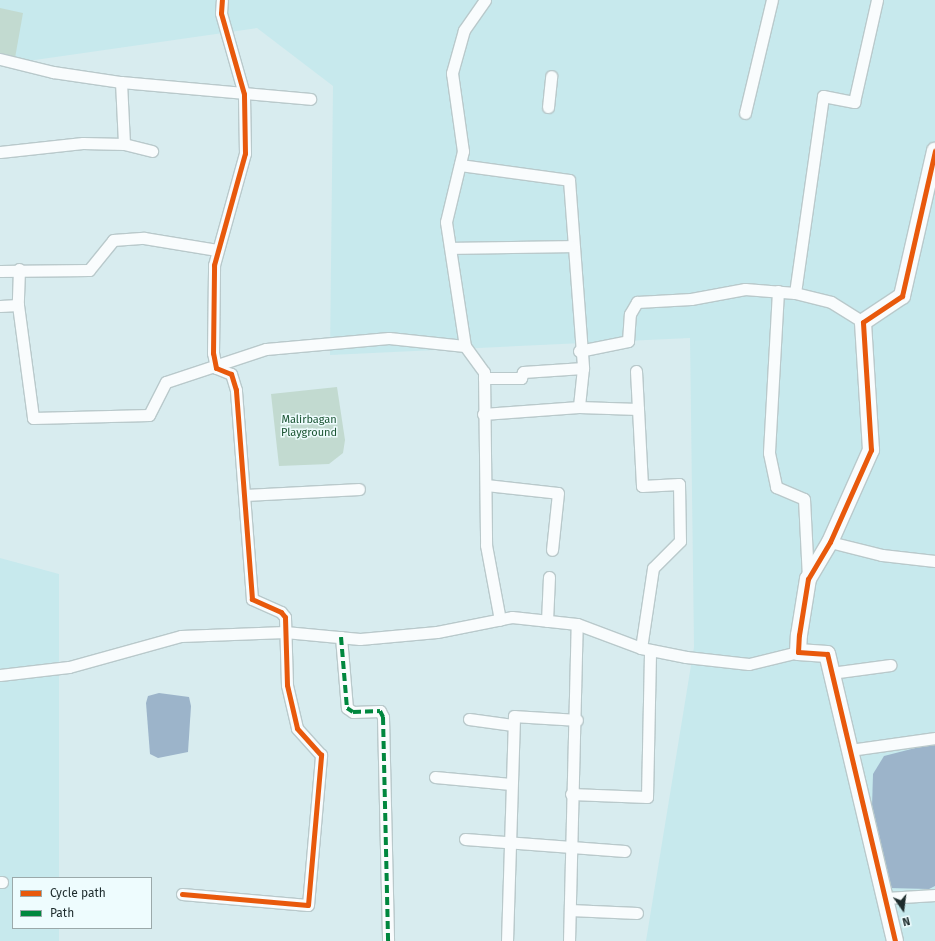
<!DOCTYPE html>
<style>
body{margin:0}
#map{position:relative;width:935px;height:941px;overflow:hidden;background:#d8ecef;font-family:"Fira Sans",sans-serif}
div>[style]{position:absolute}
.built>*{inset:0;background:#c7e9ed}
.green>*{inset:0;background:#c2dad0}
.water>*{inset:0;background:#9cb4ca}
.roads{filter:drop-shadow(1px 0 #b9c9cb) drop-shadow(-1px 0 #b9c9cb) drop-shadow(0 1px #b9c9cb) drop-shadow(0 -1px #b9c9cb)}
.street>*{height:11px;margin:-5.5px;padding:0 5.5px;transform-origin:5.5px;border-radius:5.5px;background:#f9fcfd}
.secondary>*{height:16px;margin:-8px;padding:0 8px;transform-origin:8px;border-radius:8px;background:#f9fcfd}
.quiet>*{height:4px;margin-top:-2px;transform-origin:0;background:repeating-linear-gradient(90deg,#00873e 0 8px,transparent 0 12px)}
.cycleway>*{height:5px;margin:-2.5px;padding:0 2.5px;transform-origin:2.5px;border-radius:2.5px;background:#e8590c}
span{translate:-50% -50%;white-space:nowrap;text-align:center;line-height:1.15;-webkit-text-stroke:3px #eefcfe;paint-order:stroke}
.park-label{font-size:11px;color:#195331}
.legend{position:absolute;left:12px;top:877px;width:140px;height:52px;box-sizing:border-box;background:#eefcfe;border:1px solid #9ba9aa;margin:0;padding:5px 7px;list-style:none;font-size:12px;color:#1e2c2d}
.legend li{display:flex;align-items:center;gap:8px;height:20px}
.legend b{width:20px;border:1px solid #9ba9aa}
.north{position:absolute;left:883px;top:889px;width:40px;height:40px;-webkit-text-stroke:3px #eefcfe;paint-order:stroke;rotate:166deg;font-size:11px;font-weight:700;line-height:16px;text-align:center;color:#1e2c2d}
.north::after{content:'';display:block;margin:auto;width:14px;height:18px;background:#1e2c2d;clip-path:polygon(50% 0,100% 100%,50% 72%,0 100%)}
</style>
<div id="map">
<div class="built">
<div style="clip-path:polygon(0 0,935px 0,935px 941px,646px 941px,694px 647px,690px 338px,330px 355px,333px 86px,257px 28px,0 65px)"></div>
<div style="clip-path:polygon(0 558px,59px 574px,59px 878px,13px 878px,13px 928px,59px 928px,59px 941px,0 941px)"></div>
</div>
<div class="green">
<div style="clip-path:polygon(0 8px,23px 13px,15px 58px,0 56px)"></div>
<div style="clip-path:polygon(337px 387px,345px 440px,343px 453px,329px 464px,279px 466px,271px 394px)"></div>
</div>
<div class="water">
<div style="clip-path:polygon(159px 693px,189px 697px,191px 706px,188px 752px,158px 758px,150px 754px,146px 703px,148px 696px)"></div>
<div style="clip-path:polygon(935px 743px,935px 886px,929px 889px,888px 888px,881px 870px,872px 808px,873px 774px,884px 756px)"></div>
</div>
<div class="roads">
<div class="street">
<div style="left:485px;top:0;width:37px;rotate:125deg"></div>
<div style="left:464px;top:30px;width:45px;rotate:105.6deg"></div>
<div style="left:452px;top:73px;width:79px;rotate:82deg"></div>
<div style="left:463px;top:151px;width:73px;rotate:103.5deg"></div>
<div style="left:446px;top:222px;width:125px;rotate:81.3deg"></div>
<div style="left:465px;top:346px;width:32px;rotate:54deg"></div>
<div style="left:484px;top:372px;width:173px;rotate:89.3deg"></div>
<div style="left:486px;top:545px;width:76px;rotate:79.4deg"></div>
<div style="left:0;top:59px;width:55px;rotate:13.8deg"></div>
<div style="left:53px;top:72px;width:69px;rotate:8.4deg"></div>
<div style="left:121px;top:82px;width:190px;rotate:5.1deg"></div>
<div style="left:121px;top:82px;width:62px;rotate:87.2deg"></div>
<div style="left:548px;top:107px;width:31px;rotate:-84deg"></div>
<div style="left:745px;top:113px;width:116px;rotate:-76.6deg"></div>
<div style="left:0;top:152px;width:83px;rotate:-6.2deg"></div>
<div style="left:83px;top:143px;width:41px;rotate:1.4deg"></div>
<div style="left:124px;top:144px;width:29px;rotate:14deg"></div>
<div style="left:460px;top:165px;width:110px;rotate:7.8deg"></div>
<div style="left:569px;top:180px;width:189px;rotate:85.7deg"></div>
<div style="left:583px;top:368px;width:39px;rotate:96deg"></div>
<div style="left:451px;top:248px;width:121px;rotate:-0.9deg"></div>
<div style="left:19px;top:269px;width:36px;rotate:92deg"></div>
<div style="left:18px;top:305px;width:114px;rotate:82.4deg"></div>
<div style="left:33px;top:418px;width:116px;rotate:-1.5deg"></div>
<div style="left:149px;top:415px;width:37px;rotate:-63deg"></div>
<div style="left:166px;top:382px;width:105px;rotate:-18.3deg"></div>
<div style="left:266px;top:349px;width:123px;rotate:-5.1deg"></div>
<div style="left:389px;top:338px;width:76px;rotate:6deg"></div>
<div style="left:0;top:271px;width:89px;rotate:-0.6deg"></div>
<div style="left:89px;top:270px;width:38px;rotate:-51deg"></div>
<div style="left:113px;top:240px;width:31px;rotate:-4deg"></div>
<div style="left:144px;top:238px;width:74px;rotate:9.3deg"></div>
<div style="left:778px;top:291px;width:162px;rotate:93.2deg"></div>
<div style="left:769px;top:453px;width:35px;rotate:78deg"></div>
<div style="left:776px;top:487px;width:30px;rotate:23deg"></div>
<div style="left:804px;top:499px;width:80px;rotate:87.1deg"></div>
<div style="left:795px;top:293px;width:199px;rotate:-81.9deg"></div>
<div style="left:823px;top:96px;width:32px;rotate:11deg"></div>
<div style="left:854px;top:102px;width:105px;rotate:-77.3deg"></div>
<div style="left:0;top:306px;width:18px;rotate:-3deg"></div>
<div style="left:579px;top:351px;width:50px;rotate:-11.5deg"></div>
<div style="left:628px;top:341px;width:27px;rotate:-86deg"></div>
<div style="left:630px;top:314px;width:14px;rotate:-60deg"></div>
<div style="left:637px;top:302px;width:54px;rotate:-3.2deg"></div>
<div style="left:691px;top:299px;width:55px;rotate:-10.5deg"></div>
<div style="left:745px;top:289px;width:50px;rotate:4.6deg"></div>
<div style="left:795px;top:293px;width:37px;rotate:14deg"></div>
<div style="left:831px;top:302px;width:38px;rotate:32deg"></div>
<div style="left:636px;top:371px;width:38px;rotate:87deg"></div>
<div style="left:484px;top:378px;width:37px"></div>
<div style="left:521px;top:378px;width:6px;rotate:-72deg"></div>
<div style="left:523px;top:372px;width:60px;rotate:-3.8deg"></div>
<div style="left:483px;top:414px;width:96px;rotate:-4.2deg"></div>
<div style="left:579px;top:407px;width:59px;rotate:1.9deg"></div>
<div style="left:638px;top:409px;width:77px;rotate:87deg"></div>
<div style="left:642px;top:486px;width:37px;rotate:-3deg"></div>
<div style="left:679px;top:484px;width:57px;rotate:89deg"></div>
<div style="left:680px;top:541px;width:38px;rotate:135deg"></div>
<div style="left:653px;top:568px;width:81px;rotate:98.5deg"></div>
<div style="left:486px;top:485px;width:72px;rotate:6.3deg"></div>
<div style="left:558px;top:493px;width:57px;rotate:96deg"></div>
<div style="left:246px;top:495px;width:113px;rotate:-3deg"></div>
<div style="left:830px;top:542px;width:54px;rotate:14deg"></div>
<div style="left:882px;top:555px;width:53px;rotate:6.5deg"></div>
<div style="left:547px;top:621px;width:44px;rotate:-87.4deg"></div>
<div style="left:341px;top:637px;width:71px;rotate:85.2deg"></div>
<div style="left:347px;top:708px;width:7px;rotate:34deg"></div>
<div style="left:353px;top:712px;width:27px;rotate:-2deg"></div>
<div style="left:380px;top:711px;width:7px;rotate:63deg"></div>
<div style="left:383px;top:717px;width:224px;rotate:88.7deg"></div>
<div style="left:831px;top:673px;width:60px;rotate:-7.7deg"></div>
<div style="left:0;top:675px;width:69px;rotate:-6.6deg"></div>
<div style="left:69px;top:667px;width:116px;rotate:-15.5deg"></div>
<div style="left:181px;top:636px;width:104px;rotate:-2.2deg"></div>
<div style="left:285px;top:632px;width:75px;rotate:5.3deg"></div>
<div style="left:360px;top:639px;width:77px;rotate:-5.2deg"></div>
<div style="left:437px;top:632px;width:76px;rotate:-11.3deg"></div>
<div style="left:512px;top:617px;width:65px;rotate:6.1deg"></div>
<div style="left:577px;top:624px;width:68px;rotate:20.6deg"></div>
<div style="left:641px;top:648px;width:46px;rotate:11.3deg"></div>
<div style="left:686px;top:657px;width:63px;rotate:6.3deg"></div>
<div style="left:749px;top:664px;width:50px;rotate:-13.8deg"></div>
<div style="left:469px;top:719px;width:44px;rotate:7.8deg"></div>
<div style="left:850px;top:750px;width:86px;rotate:-8deg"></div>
<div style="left:435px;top:777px;width:76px;rotate:5.3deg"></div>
<div style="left:571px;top:794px;width:76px;rotate:2.3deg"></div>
<div style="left:647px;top:797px;width:147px;rotate:-88.8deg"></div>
<div style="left:465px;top:839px;width:160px;rotate:4.3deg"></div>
<div style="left:0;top:882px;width:2px"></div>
<div style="left:182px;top:894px;width:126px;rotate:5deg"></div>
<div style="left:308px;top:905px;width:151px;rotate:-85deg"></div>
<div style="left:321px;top:755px;width:36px;rotate:-132deg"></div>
<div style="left:297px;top:728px;width:44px;rotate:-103.1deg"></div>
<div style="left:287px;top:685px;width:68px;rotate:-91.7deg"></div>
<div style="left:285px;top:617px;width:6px;rotate:-129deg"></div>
<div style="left:281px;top:612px;width:32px;rotate:-156deg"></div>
<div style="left:252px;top:599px;width:210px;rotate:-94.4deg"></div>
<div style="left:236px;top:390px;width:17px;rotate:-107deg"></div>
<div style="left:231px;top:374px;width:16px;rotate:-158deg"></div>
<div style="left:216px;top:368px;width:15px;rotate:-101deg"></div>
<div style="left:213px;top:353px;width:88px;rotate:-89.3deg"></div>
<div style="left:214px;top:265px;width:116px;rotate:-74.5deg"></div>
<div style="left:245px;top:153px;width:59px;rotate:-91deg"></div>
<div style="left:244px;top:94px;width:84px;rotate:-105.9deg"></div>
<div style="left:221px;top:13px;width:13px;rotate:-86deg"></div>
<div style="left:886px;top:898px;width:49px;rotate:-3.5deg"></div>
<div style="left:570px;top:910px;width:67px;rotate:2.6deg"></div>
<div style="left:507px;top:941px;width:225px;rotate:-88.2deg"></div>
<div style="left:514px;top:716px;width:63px;rotate:3.6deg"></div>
<div style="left:569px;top:941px;width:317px;rotate:-88.6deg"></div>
</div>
<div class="secondary">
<div style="left:895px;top:941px;width:295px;rotate:-103.3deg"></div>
<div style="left:827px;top:654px;width:29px;rotate:-176deg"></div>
<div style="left:798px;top:652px;width:17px;rotate:-87deg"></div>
<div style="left:799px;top:635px;width:57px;rotate:-80.9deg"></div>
<div style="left:808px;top:579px;width:43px;rotate:-59.3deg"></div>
<div style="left:830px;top:542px;width:101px;rotate:-66deg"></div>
<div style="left:871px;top:450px;width:128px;rotate:-93.6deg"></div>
<div style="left:863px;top:322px;width:47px;rotate:-33.7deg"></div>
<div style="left:902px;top:296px;width:149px;rotate:-77.2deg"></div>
</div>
</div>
<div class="quiet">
<div style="left:341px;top:637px;width:71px;rotate:85.2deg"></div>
<div style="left:347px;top:708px;width:7px;rotate:34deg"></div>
<div style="left:353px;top:712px;width:27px;rotate:-2deg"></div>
<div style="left:380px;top:711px;width:7px;rotate:63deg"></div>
<div style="left:383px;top:717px;width:224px;rotate:88.7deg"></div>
</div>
<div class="cycleway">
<div style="left:182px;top:894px;width:126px;rotate:5deg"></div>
<div style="left:308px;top:905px;width:151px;rotate:-85deg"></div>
<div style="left:321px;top:755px;width:36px;rotate:-132deg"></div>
<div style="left:297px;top:728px;width:44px;rotate:-103.1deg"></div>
<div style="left:287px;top:685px;width:68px;rotate:-91.7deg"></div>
<div style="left:285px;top:617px;width:6px;rotate:-129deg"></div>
<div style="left:281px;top:612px;width:32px;rotate:-156deg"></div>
<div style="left:252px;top:599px;width:210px;rotate:-94.4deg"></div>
<div style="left:236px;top:390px;width:17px;rotate:-107deg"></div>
<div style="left:231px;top:374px;width:16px;rotate:-158deg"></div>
<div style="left:216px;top:368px;width:15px;rotate:-101deg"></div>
<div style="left:213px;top:353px;width:88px;rotate:-89.3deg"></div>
<div style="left:214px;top:265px;width:116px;rotate:-74.5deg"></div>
<div style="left:245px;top:153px;width:59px;rotate:-91deg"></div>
<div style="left:244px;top:94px;width:84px;rotate:-105.9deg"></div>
<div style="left:221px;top:13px;width:13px;rotate:-86deg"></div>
<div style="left:895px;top:941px;width:295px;rotate:-103.3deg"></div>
<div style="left:827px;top:654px;width:29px;rotate:-176deg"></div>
<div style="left:798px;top:652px;width:17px;rotate:-87deg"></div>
<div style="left:799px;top:635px;width:57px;rotate:-80.9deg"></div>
<div style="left:808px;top:579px;width:43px;rotate:-59.3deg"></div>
<div style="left:830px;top:542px;width:101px;rotate:-66deg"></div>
<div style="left:871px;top:450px;width:128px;rotate:-93.6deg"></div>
<div style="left:863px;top:322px;width:47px;rotate:-33.7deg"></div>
<div style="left:902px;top:296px;width:149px;rotate:-77.2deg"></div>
</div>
<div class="park-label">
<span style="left:309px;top:427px">Malirbagan<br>Playground</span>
</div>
<ul class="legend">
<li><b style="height:5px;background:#e8590c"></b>Cycle path</li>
<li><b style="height:5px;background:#00873e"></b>Path</li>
</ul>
<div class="north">N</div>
</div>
